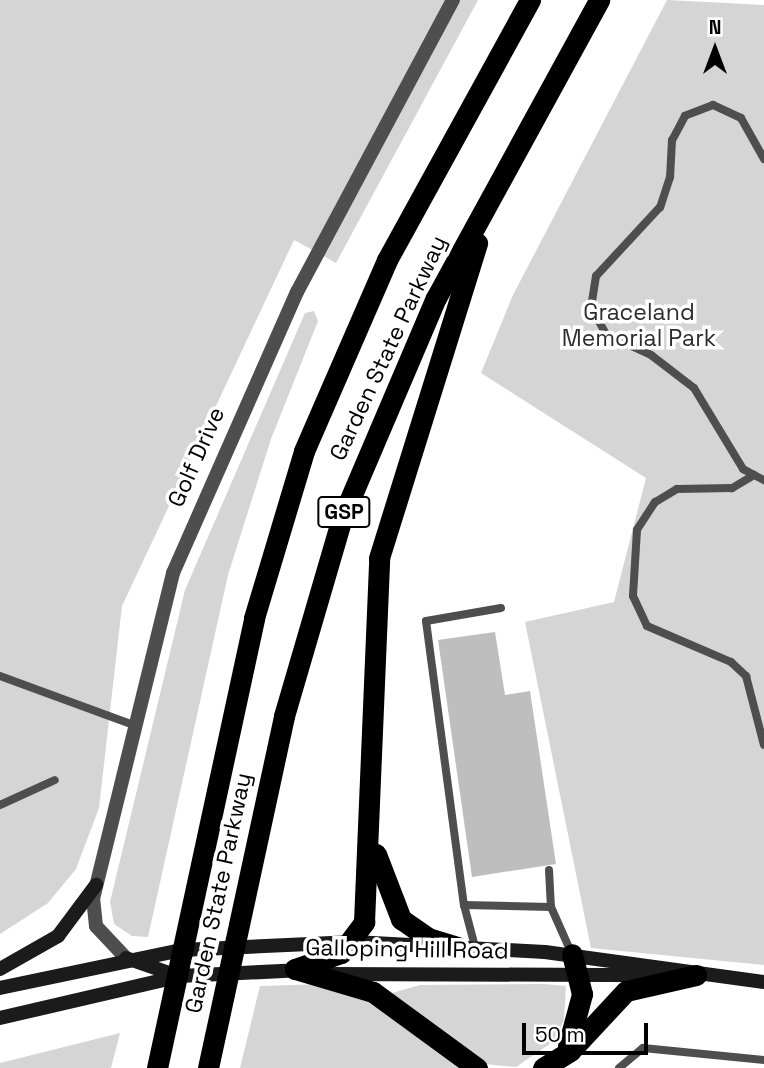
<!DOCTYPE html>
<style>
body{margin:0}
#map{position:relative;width:764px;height:1068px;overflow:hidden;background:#fff;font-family:"Space Grotesk",sans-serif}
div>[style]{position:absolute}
.green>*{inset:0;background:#d5d5d5}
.building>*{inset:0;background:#bebebe}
.service>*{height:8px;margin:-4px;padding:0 4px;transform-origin:4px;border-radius:4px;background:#4e4e4e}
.minor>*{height:14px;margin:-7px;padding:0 7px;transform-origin:7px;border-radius:7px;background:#4e4e4e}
.secondary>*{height:14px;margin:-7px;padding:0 7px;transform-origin:7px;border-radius:7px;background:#1b1b1b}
.motorway>*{height:21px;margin:-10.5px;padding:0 10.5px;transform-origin:10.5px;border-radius:10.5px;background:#000}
span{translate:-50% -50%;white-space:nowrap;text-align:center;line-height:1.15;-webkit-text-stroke:7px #fff;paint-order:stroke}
.shield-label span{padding:2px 5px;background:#fff;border:2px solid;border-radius:5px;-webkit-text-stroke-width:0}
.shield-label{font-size:21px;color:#000;font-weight:700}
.park-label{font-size:23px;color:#2c2c2c}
.street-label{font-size:23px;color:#000}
.north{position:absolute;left:680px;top:14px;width:70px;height:70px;-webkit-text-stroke:5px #fff;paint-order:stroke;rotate:0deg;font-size:19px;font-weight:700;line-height:28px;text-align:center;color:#000}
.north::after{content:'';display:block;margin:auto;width:24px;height:32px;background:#000;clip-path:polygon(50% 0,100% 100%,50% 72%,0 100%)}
.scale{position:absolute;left:522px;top:1023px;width:126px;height:32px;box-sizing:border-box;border:4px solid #000;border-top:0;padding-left:9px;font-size:21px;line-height:24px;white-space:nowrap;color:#000;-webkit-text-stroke:5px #fff;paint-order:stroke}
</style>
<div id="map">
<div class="green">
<div style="clip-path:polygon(0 0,478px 0,336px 263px,294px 240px,122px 606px,99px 808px,76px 869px,48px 903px,0 934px)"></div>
<div style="clip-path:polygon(667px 0,764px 5px,764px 965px,591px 948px,525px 622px,614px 602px,646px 478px,481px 373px,513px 295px)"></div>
<div style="clip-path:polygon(314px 311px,318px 321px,271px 439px,228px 575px,148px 937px,132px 936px,114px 924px,110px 902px,185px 590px,305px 313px)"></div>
<div style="clip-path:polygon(325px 984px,361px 995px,458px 1068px,240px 1068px,260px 986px)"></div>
<div style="clip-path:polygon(544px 984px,566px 986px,564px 1020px,554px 1041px,516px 1067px,484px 1064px,392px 993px,420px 985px)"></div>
<div style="clip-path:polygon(120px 1033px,111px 1068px,0 1068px,0 1063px)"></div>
</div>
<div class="building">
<div style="clip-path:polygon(495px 632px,505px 695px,530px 691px,556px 864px,472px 877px,438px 640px)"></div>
</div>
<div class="service">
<div style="left:764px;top:159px;width:47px;rotate:-119.3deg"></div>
<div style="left:741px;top:118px;width:31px;rotate:-155deg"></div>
<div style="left:713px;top:105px;width:30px;rotate:159deg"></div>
<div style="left:685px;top:116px;width:27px;rotate:118deg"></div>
<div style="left:672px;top:140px;width:37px;rotate:93deg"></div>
<div style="left:670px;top:177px;width:32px;rotate:108deg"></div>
<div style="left:660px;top:207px;width:94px;rotate:132.8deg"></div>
<div style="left:596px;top:276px;width:31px;rotate:99deg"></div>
<div style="left:591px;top:307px;width:31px;rotate:61deg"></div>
<div style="left:606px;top:334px;width:50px;rotate:25deg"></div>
<div style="left:651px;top:355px;width:54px;rotate:37.5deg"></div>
<div style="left:694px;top:388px;width:95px;rotate:58.8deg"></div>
<div style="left:743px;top:469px;width:24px;rotate:28deg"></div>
<div style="left:754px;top:475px;width:26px;rotate:149deg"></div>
<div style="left:732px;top:488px;width:55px;rotate:179deg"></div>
<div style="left:677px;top:489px;width:26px;rotate:149deg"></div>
<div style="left:655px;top:502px;width:33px;rotate:123deg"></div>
<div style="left:637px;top:530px;width:66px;rotate:93.5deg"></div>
<div style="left:633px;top:596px;width:33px;rotate:65deg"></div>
<div style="left:647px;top:626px;width:91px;rotate:23.2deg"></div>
<div style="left:731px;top:662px;width:21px;rotate:43deg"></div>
<div style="left:746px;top:676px;width:71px;rotate:75.4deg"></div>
<div style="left:501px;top:608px;width:76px;rotate:170.2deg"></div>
<div style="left:426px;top:621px;width:287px;rotate:82.4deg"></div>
<div style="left:464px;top:905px;width:87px;rotate:1.3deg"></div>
<div style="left:0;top:676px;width:143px;rotate:20.1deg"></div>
<div style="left:0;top:805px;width:60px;rotate:-24.4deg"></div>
<div style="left:549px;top:870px;width:37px;rotate:87deg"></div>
<div style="left:551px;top:907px;width:49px;rotate:66deg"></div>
<div style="left:464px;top:905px;width:43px;rotate:75.3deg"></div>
<div style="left:619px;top:1068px;width:31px;rotate:-40deg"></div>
<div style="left:643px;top:1048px;width:122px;rotate:5.7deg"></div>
</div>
<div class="minor">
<div style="left:126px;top:958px;width:44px;rotate:-133.2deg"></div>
<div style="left:96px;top:926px;width:27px;rotate:-96deg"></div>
<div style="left:93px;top:899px;width:336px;rotate:-76.2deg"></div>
<div style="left:173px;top:573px;width:307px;rotate:-66.2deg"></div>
<div style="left:297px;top:292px;width:331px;rotate:-61.9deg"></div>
</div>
<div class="secondary">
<div style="left:126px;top:958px;width:55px;rotate:19.1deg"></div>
<div style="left:0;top:969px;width:67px;rotate:-29.6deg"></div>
<div style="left:58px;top:936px;width:64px;rotate:-53.3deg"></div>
<div style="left:330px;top:974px;width:326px;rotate:0.2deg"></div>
<div style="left:0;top:988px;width:186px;rotate:-11.8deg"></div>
<div style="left:182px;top:950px;width:172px;rotate:-2.7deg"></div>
<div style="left:354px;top:942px;width:191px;rotate:3deg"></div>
<div style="left:545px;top:952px;width:221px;rotate:7.8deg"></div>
<div style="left:0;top:1018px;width:185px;rotate:-13.1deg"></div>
<div style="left:180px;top:976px;width:123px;rotate:-2.8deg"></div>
</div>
<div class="motorway">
<div style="left:376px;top:854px;width:70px;rotate:69deg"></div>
<div style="left:401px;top:919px;width:33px;rotate:35deg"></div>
<div style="left:428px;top:938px;width:31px;rotate:17deg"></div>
<div style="left:295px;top:969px;width:49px;rotate:-19.2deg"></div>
<div style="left:341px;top:953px;width:39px;rotate:-53deg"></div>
<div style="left:364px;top:922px;width:364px;rotate:-87.6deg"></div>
<div style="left:379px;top:558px;width:330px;rotate:-72.7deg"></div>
<div style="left:295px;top:969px;width:81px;rotate:16.4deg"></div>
<div style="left:373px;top:992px;width:129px;rotate:36.2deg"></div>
<div style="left:568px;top:1046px;width:54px;rotate:-74.9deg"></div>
<div style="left:582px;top:994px;width:41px;rotate:-104deg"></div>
<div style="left:157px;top:1068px;width:460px;rotate:-77.8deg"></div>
<div style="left:254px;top:618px;width:174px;rotate:-73.3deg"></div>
<div style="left:304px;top:451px;width:208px;rotate:-66.5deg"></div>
<div style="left:387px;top:260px;width:297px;rotate:-61.2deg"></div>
<div style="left:208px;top:1068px;width:360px;rotate:-77.8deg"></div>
<div style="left:284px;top:716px;width:206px;rotate:-73.7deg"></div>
<div style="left:342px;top:518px;width:239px;rotate:-66.9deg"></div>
<div style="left:436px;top:298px;width:340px;rotate:-61.3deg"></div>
<div style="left:543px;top:1068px;width:32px;rotate:-32deg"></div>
<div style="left:570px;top:1051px;width:82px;rotate:-47deg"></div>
<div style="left:626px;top:991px;width:72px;rotate:-12.9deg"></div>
</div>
<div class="shield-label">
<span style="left:344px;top:512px">GSP</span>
</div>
<div class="park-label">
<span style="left:639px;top:325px">Graceland<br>Memorial Park</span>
</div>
<div class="street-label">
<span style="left:388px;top:348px;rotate:-65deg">Garden State Parkway</span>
<span style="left:196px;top:457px;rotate:-66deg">Golf Drive</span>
<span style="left:218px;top:893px;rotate:-78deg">Garden State Parkway</span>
<span style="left:407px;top:949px;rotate:1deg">Galloping Hill Road</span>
</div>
<div class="north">N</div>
<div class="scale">50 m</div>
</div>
